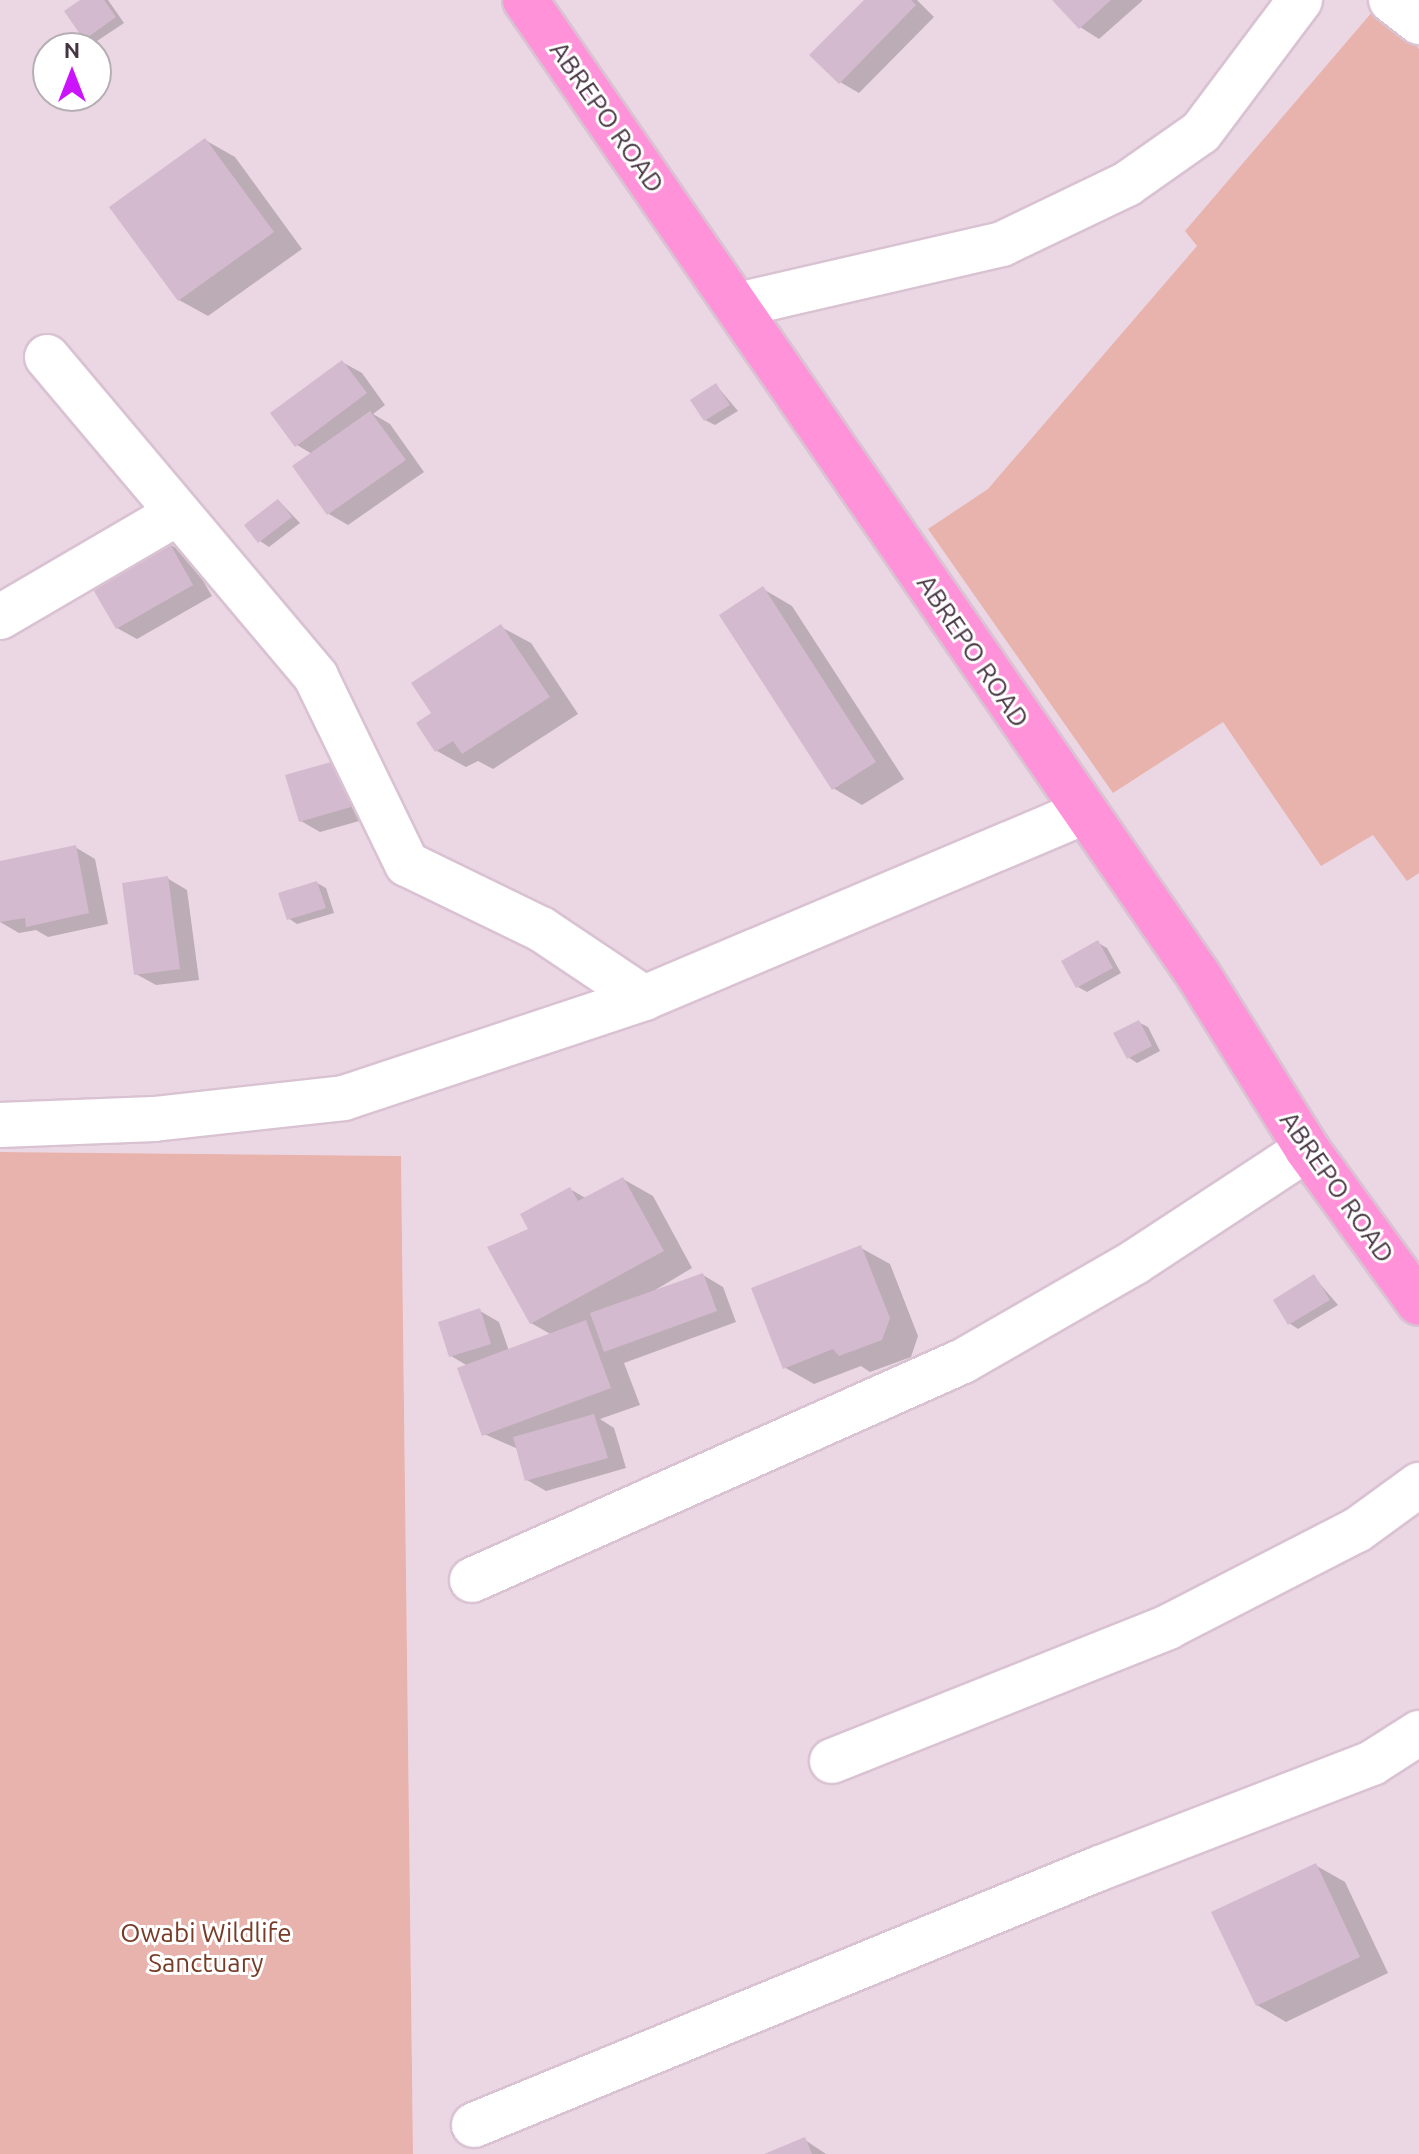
<!DOCTYPE html>
<style>
body{margin:0}
#map{position:relative;width:1419px;height:2154px;overflow:hidden;background:#f3e5ee;font-family:Ubuntu,sans-serif}
div>[style]{position:absolute}
.residential>*{inset:0;background:#ebd7e4}
.green>*{inset:0;background:#e8b2ad}
.shadow>*{inset:0;background:#0003}
.building>*{inset:0;background:#d4bace}
.roads{filter:drop-shadow(2px 0 #d9c2d2) drop-shadow(-2px 0 #d9c2d2) drop-shadow(0 2px #d9c2d2) drop-shadow(0 -2px #d9c2d2)}
.minor>*{height:44px;margin:-22px;padding:0 22px;transform-origin:22px;border-radius:22px;background:#fff}
.major>*{height:44px;margin:-22px;padding:0 22px;transform-origin:22px;border-radius:22px;background:#ff92d8}
span{translate:-50% -50%;white-space:nowrap;text-align:center;line-height:1.15;-webkit-text-stroke:6px #fff;paint-order:stroke}
.street-label{font-size:26px;color:#453541}
.park-label{font-size:26px;color:#773c27}
.north{position:absolute;left:32px;top:32px;width:80px;height:80px;box-sizing:border-box;background:#fff;border:2px solid #b5aeb3;border-radius:50%;rotate:0deg;font-size:22px;font-weight:700;line-height:32px;text-align:center;color:#453541}
.north::after{content:'';display:block;margin:auto;width:28px;height:36px;background:#cb13fc;clip-path:polygon(50% 0,100% 100%,50% 72%,0 100%)}
</style>
<div id="map">
<div class="residential">
<div style="clip-path:polygon(evenodd,0 0,1419px 0,1419px 2154px,413px 2154px,401px 1156px,0 1152px,0 0,48px 48px,96px 48px,96px 96px,48px 96px,48px 48px)"></div>
</div>
<div class="green">
<div style="clip-path:polygon(1373px 11px,1401px 26px,1419px 49px,1419px 873px,1407px 881px,1373px 835px,1321px 866px,1223px 722px,1113px 793px,928px 529px,988px 489px,1197px 246px,1185px 231px)"></div>
<div style="clip-path:polygon(0 1152px,401px 1156px,413px 2154px,0 2154px)"></div>
</div>
<div class="shadow">
<div style="clip-path:polygon(83px 0,108px 0,124px 23px,94px 43px,85px 38px)"></div>
<div style="clip-path:polygon(867px 0,917px 0,934px 17px,859px 93px,840px 82px)"></div>
<div style="clip-path:polygon(1055px 0,1142px 0,1142px 1px,1099px 39px,1080px 27px)"></div>
<div style="clip-path:polygon(205px 140px,235px 157px,302px 249px,208px 316px,179px 300px)"></div>
<div style="clip-path:polygon(342px 362px,362px 373px,385px 405px,373px 414px,390px 424px,424px 472px,348px 525px,329px 514px,295px 467px,312px 454px,297px 445px)"></div>
<div style="clip-path:polygon(716px 385px,738px 411px,715px 425px,705px 420px)"></div>
<div style="clip-path:polygon(279px 501px,300px 523px,269px 547px,260px 541px)"></div>
<div style="clip-path:polygon(169px 544px,188px 555px,212px 596px,137px 639px,117px 628px)"></div>
<div style="clip-path:polygon(763px 589px,792px 606px,904px 779px,862px 805px,833px 788px)"></div>
<div style="clip-path:polygon(501px 627px,531px 643px,578px 714px,493px 769px,478px 761px,466px 767px,437px 751px,434px 714px)"></div>
<div style="clip-path:polygon(338px 762px,370px 818px,320px 832px,301px 821px)"></div>
<div style="clip-path:polygon(75px 847px,95px 859px,108px 924px,48px 937px,36px 930px,19px 933px,0 922px,0 863px)"></div>
<div style="clip-path:polygon(167px 878px,187px 890px,199px 980px,156px 985px,136px 974px)"></div>
<div style="clip-path:polygon(317px 883px,326px 888px,334px 913px,297px 924px,288px 918px)"></div>
<div style="clip-path:polygon(1098px 943px,1107px 948px,1121px 973px,1087px 992px,1078px 987px)"></div>
<div style="clip-path:polygon(1138px 1022px,1148px 1027px,1160px 1051px,1137px 1063px,1128px 1057px)"></div>
<div style="clip-path:polygon(623px 1179px,653px 1196px,692px 1268px,647px 1295px,703px 1275px,723px 1287px,736px 1322px,624px 1363px,640px 1405px,600px 1419px,614px 1428px,626px 1468px,546px 1491px,527px 1480px,518px 1449px,484px 1434px,468px 1366px,451px 1356px,480px 1311px,499px 1322px,509px 1351px,552px 1335px,531px 1323px,490px 1247px,531px 1230px,570px 1189px,587px 1199px)"></div>
<div style="clip-path:polygon(861px 1248px,890px 1264px,918px 1336px,911px 1357px,870px 1372px,861px 1366px,814px 1384px,784px 1367px)"></div>
<div style="clip-path:polygon(1314px 1277px,1338px 1305px,1298px 1329px,1289px 1323px)"></div>
<div style="clip-path:polygon(1315px 1865px,1345px 1882px,1388px 1973px,1286px 2022px,1257px 2005px)"></div>
<div style="clip-path:polygon(805px 2140px,826px 2154px,769px 2154px)"></div>
</div>
<div class="building">
<div style="clip-path:polygon(80px 0,104px 0,116px 17px,84px 40px,64px 11px)"></div>
<div style="clip-path:polygon(864px 0,911px 0,916px 5px,839px 84px,809px 55px)"></div>
<div style="clip-path:polygon(1052px 0,1111px 0,1079px 29px)"></div>
<div style="clip-path:polygon(205px 138px,274px 232px,178px 301px,109px 207px)"></div>
<div style="clip-path:polygon(342px 360px,367px 393px,295px 447px,270px 413px)"></div>
<div style="clip-path:polygon(716px 383px,730px 405px,704px 421px,690px 400px)"></div>
<div style="clip-path:polygon(370px 411px,406px 460px,327px 515px,292px 466px)"></div>
<div style="clip-path:polygon(278px 499px,292px 517px,258px 543px,244px 525px)"></div>
<div style="clip-path:polygon(169px 542px,193px 585px,116px 629px,91px 586px)"></div>
<div style="clip-path:polygon(763px 586px,876px 762px,832px 790px,719px 615px)"></div>
<div style="clip-path:polygon(501px 624px,550px 697px,462px 754px,453px 741px,435px 752px,416px 723px,431px 713px,411px 683px)"></div>
<div style="clip-path:polygon(338px 760px,351px 807px,299px 822px,285px 775px)"></div>
<div style="clip-path:polygon(76px 845px,89px 913px,26px 927px,25px 918px,0 922px,0 861px)"></div>
<div style="clip-path:polygon(168px 876px,180px 969px,134px 975px,122px 883px)"></div>
<div style="clip-path:polygon(317px 881px,326px 908px,287px 920px,278px 893px)"></div>
<div style="clip-path:polygon(1098px 940px,1113px 968px,1076px 988px,1061px 961px)"></div>
<div style="clip-path:polygon(1139px 1020px,1152px 1046px,1127px 1059px,1113px 1033px)"></div>
<div style="clip-path:polygon(623px 1177px,664px 1251px,530px 1324px,487px 1247px,528px 1229px,520px 1214px,570px 1187px,578px 1201px)"></div>
<div style="clip-path:polygon(861px 1245px,890px 1318px,882px 1340px,839px 1356px,833px 1349px,783px 1369px,751px 1288px)"></div>
<div style="clip-path:polygon(703px 1273px,717px 1311px,604px 1352px,590px 1313px)"></div>
<div style="clip-path:polygon(1314px 1274px,1330px 1300px,1288px 1325px,1273px 1300px)"></div>
<div style="clip-path:polygon(480px 1308px,491px 1344px,449px 1357px,438px 1322px)"></div>
<div style="clip-path:polygon(586px 1320px,611px 1388px,482px 1436px,457px 1368px)"></div>
<div style="clip-path:polygon(594px 1414px,608px 1458px,525px 1481px,513px 1437px)"></div>
<div style="clip-path:polygon(1316px 1863px,1360px 1957px,1256px 2006px,1211px 1912px)"></div>
<div style="clip-path:polygon(805px 2137px,812px 2154px,764px 2154px)"></div>
</div>
<div class="roads">
<div class="minor">
<div style="left:1391px;top:0;width:36px;rotate:38deg"></div>
<div style="left:738px;top:305px;width:271px;rotate:-13deg"></div>
<div style="left:1002px;top:244px;width:139px;rotate:-25.6deg"></div>
<div style="left:1127px;top:184px;width:90px;rotate:-35.1deg"></div>
<div style="left:1201px;top:132px;width:165px;rotate:-53.1deg"></div>
<div style="left:47px;top:357px;width:418px;rotate:49.9deg"></div>
<div style="left:316px;top:677px;width:208px;rotate:64.1deg"></div>
<div style="left:407px;top:864px;width:149px;rotate:25.9deg"></div>
<div style="left:541px;top:929px;width:124px;rotate:33.8deg"></div>
<div style="left:0;top:617px;width:206px;rotate:-30.3deg"></div>
<div style="left:0;top:1125px;width:154px;rotate:-2.2deg"></div>
<div style="left:154px;top:1119px;width:191px;rotate:-6.3deg"></div>
<div style="left:344px;top:1098px;width:316px;rotate:-18.4deg"></div>
<div style="left:644px;top:998px;width:476px;rotate:-22.9deg"></div>
<div style="left:472px;top:1580px;width:538px;rotate:-24.04deg"></div>
<div style="left:963px;top:1361px;width:198px;rotate:-29.9deg"></div>
<div style="left:1135px;top:1262px;width:206px;rotate:-33.3deg"></div>
<div style="left:832px;top:1761px;width:362px;rotate:-21.7deg"></div>
<div style="left:1168px;top:1627px;width:212px;rotate:-27.2deg"></div>
<div style="left:1357px;top:1530px;width:77px;rotate:-36deg"></div>
<div style="left:474px;top:2125px;width:677px;rotate:-22.32deg"></div>
<div style="left:1100px;top:1868px;width:292px;rotate:-21.1deg"></div>
<div style="left:1372px;top:1763px;width:56px;rotate:-32.6deg"></div>
</div>
<div class="major">
<div style="left:525px;top:0;width:1186px;rotate:55.37deg"></div>
<div style="left:1199px;top:976px;width:204px;rotate:58deg"></div>
<div style="left:1307px;top:1149px;width:190px;rotate:54deg"></div>
</div>
</div>
<div class="street-label">
<span style="left:607px;top:117px;rotate:55deg">ABREPO ROAD</span>
<span style="left:973px;top:651px;rotate:56deg">ABREPO ROAD</span>
<span style="left:1337px;top:1187px;rotate:55deg">ABREPO ROAD</span>
</div>
<div class="park-label">
<span style="left:206px;top:1948px">Owabi Wildlife<br>Sanctuary</span>
</div>
<div class="north">N</div>
</div>
